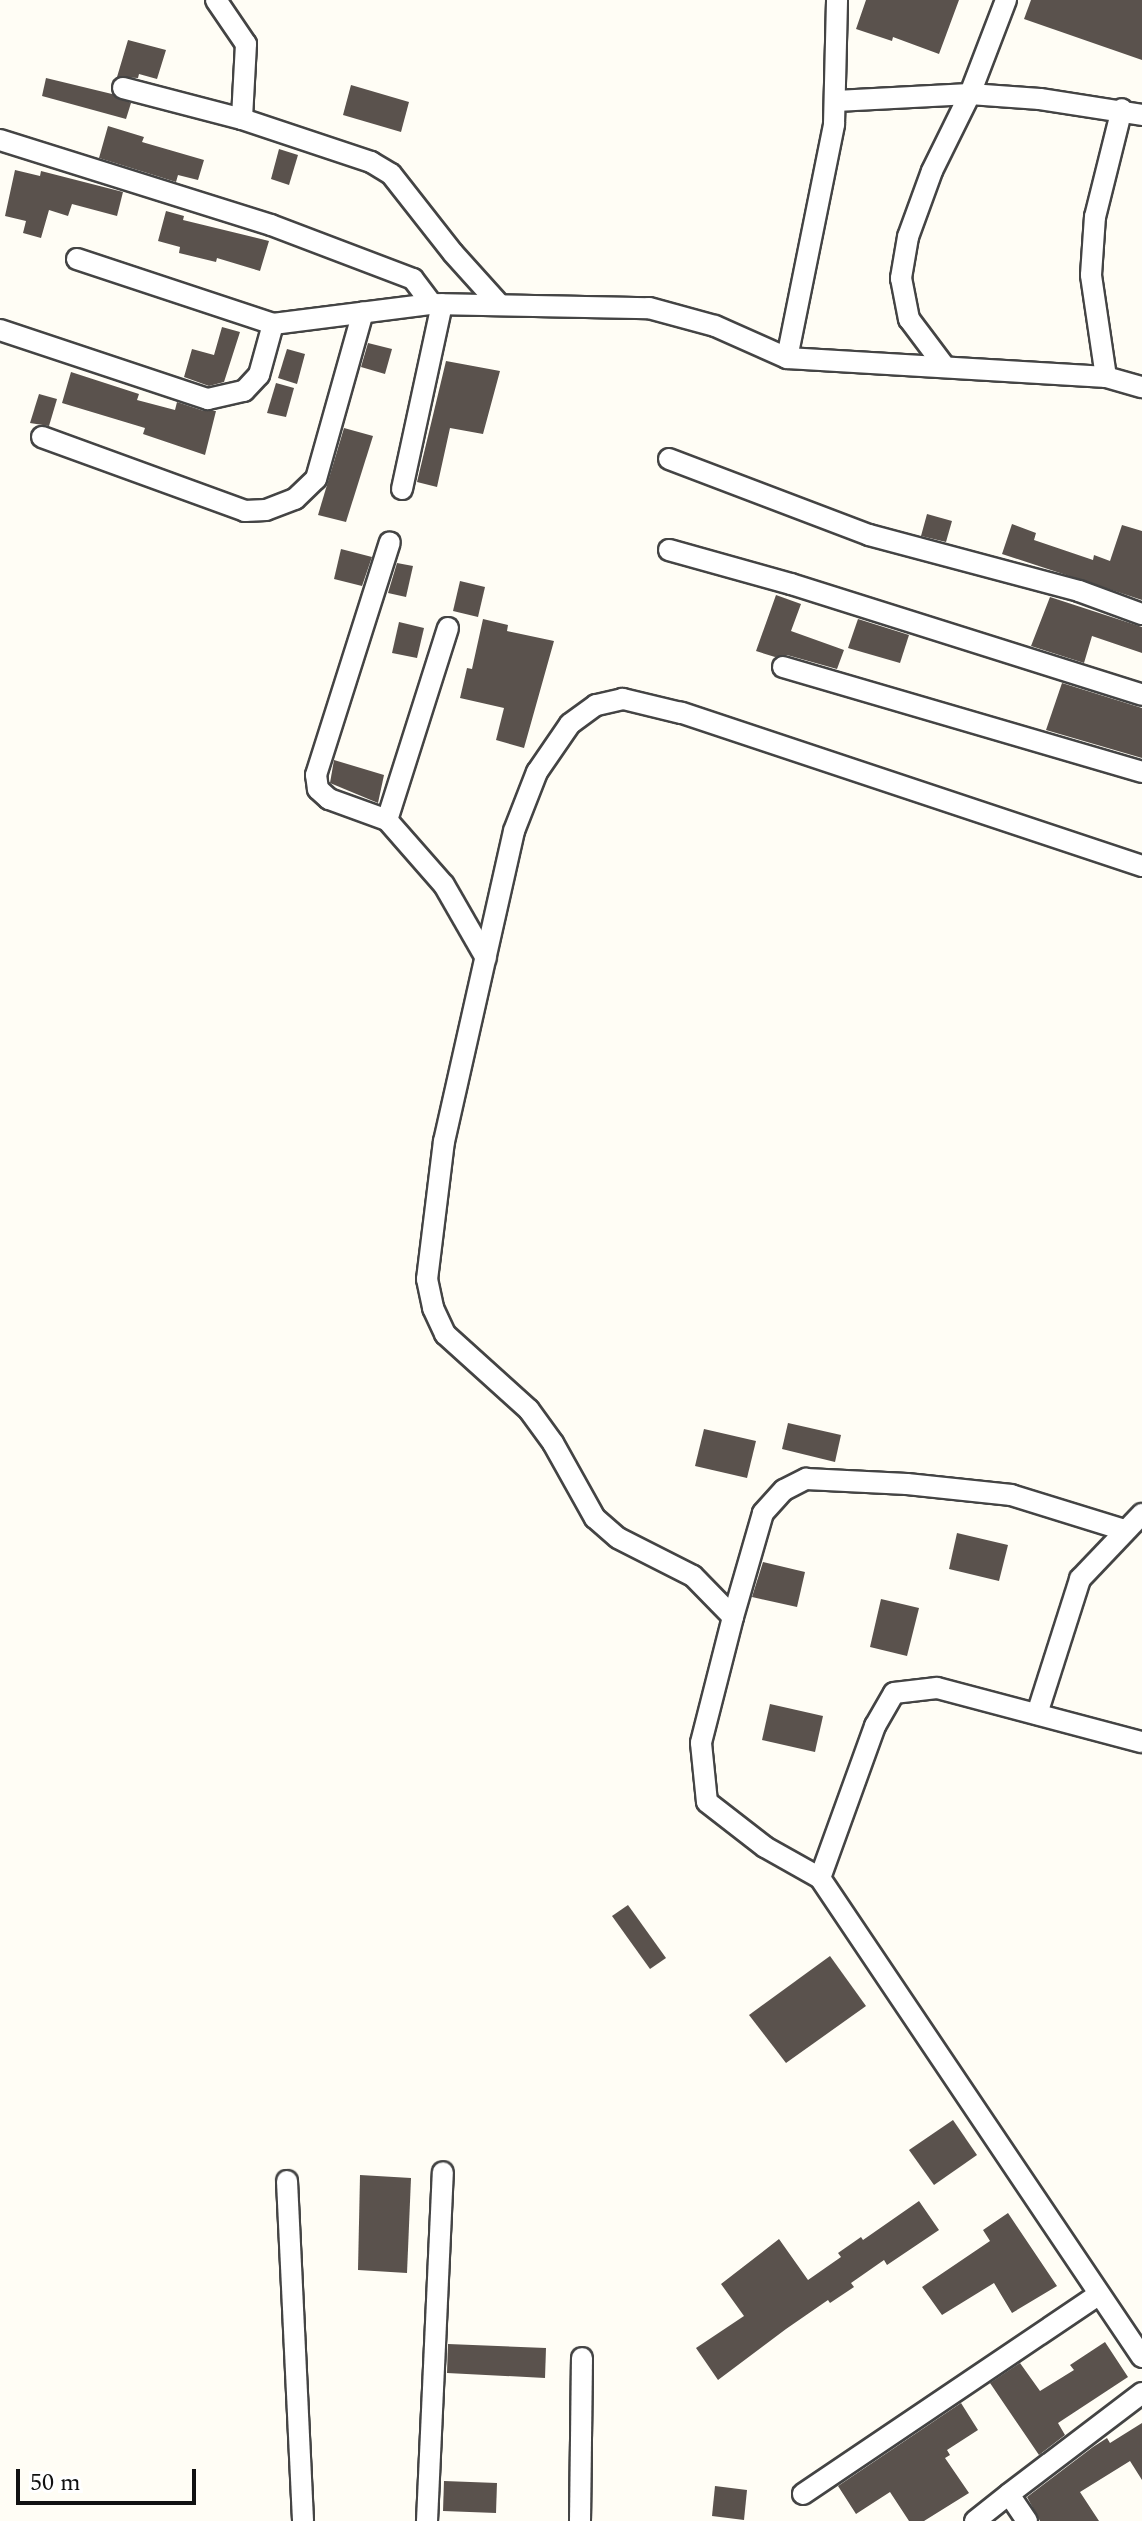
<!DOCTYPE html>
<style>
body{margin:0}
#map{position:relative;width:1142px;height:2521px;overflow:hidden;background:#fffdf5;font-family:Spectral,serif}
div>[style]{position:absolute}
.building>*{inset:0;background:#5a524d}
.roads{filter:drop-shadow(2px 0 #444) drop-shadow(-2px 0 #444) drop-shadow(0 2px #444) drop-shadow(0 -2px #444)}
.street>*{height:20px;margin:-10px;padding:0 10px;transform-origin:10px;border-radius:10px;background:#fff}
span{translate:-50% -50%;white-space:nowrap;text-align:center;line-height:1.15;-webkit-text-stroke:8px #fff;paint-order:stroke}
.scale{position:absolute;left:16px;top:2469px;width:180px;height:36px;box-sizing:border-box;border:4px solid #111;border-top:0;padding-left:10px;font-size:24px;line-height:28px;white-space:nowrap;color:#111;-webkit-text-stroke:6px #fff;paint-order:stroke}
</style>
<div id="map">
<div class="building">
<div style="clip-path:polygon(866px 0,959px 0,939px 54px,893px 37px,892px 41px,856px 29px)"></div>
<div style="clip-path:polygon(1031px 0,1142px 0,1142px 60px,1024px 19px)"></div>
<div style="clip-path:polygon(128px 40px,166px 50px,157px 79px,139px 74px,138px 78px,117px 77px)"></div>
<div style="clip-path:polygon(46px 78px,112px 94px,131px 103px,126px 119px,42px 96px)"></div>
<div style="clip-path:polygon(351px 85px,409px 102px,401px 132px,343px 115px)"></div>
<div style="clip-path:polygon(108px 126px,144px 137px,142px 142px,204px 160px,198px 180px,178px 175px,176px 182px,99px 158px)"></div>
<div style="clip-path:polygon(279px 149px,298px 155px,289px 185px,271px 179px)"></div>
<div style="clip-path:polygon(15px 170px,40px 176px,41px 171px,123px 192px,117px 216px,72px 204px,68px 216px,49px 210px,41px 238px,23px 233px,26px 221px,5px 216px)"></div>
<div style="clip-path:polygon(166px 211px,184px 216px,183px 220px,269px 241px,260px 271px,217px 258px,216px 262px,179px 253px,180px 247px,158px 241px)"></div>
<div style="clip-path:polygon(222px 327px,240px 332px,224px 382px,209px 386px,184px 377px,192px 349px,214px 355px)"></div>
<div style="clip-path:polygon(368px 343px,392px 349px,385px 374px,361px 367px)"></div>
<div style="clip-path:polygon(287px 349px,305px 354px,297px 384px,278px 378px)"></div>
<div style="clip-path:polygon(446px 361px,500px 371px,483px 434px,450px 428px,437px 487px,417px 482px)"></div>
<div style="clip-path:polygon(71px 372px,139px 394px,137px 400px,175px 410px,177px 402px,204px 411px,216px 411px,205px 455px,143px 434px,145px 428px,62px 403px)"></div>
<div style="clip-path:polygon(276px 383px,294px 388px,286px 417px,267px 413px)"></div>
<div style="clip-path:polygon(39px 394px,57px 399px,49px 426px,30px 423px)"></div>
<div style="clip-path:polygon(344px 428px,373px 436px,346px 522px,318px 515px)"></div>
<div style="clip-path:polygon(927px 514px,952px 521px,946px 542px,921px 536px)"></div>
<div style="clip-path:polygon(1012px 524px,1036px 533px,1034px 540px,1093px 560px,1094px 555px,1110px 561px,1122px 525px,1142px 531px,1142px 600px,1002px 554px)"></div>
<div style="clip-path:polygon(341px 549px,372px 557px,362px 586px,334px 579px)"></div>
<div style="clip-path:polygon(397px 563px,413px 566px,406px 597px,388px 593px)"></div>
<div style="clip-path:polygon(460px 581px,485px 587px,478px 617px,453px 611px)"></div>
<div style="clip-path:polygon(776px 595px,801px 604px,791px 631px,844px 650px,837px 669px,787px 655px,775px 657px,756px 651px)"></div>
<div style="clip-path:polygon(1050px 597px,1142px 627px,1142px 653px,1092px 636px,1084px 663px,1031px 646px)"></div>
<div style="clip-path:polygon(483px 619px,508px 625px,507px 631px,554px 641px,524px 748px,496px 740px,504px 708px,460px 698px,467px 668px,472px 669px)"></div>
<div style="clip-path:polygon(858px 619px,909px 635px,900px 663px,848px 648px)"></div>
<div style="clip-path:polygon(399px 622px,424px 628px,417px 658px,392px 653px)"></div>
<div style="clip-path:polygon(1062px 683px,1142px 708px,1142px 758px,1046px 730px)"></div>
<div style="clip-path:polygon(334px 760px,384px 775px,378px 803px,330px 783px)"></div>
<div style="clip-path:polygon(788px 1423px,841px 1435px,835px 1462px,782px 1449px)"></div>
<div style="clip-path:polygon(704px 1429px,756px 1441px,747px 1478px,695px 1466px)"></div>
<div style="clip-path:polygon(957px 1533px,1008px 1545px,999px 1581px,949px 1569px)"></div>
<div style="clip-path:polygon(763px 1562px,805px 1572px,797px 1607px,752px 1597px)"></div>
<div style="clip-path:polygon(881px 1599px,919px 1608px,907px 1656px,870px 1647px)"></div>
<div style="clip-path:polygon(770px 1704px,823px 1716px,815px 1752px,762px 1740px)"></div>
<div style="clip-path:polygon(628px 1905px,666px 1958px,650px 1969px,612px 1916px)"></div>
<div style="clip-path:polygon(830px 1956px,866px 2006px,786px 2063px,749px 2015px)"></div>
<div style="clip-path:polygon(953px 2120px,977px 2155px,934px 2185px,909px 2150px)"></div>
<div style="clip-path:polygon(360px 2175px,411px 2178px,407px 2273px,358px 2270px)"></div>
<div style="clip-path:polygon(919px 2201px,939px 2230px,887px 2265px,884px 2260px,851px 2283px,854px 2287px,830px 2303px,828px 2300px,786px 2329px,718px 2380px,696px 2348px,744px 2316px,721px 2284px,779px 2239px,808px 2280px,841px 2257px,838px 2253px,861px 2237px,863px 2240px)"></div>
<div style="clip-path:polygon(1008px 2213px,1057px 2286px,1012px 2313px,994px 2283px,942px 2315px,922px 2287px,990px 2241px,983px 2230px)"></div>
<div style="clip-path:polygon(1105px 2342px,1128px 2377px,1058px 2423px,1065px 2435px,1039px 2455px,990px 2383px,1020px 2363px,1040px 2391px,1074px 2370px,1070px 2365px)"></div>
<div style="clip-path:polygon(448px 2344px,546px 2348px,545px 2378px,447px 2373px)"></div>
<div style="clip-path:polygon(961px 2403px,978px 2430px,947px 2450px,950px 2455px,945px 2458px,969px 2493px,924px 2521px,909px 2521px,890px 2492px,856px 2514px,838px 2486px)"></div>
<div style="clip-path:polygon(1142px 2423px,1142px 2480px,1130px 2461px,1080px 2492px,1099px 2521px,1040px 2521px,1027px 2497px,1093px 2447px,1107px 2438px,1110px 2443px)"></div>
<div style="clip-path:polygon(444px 2481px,497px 2483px,496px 2513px,443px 2511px)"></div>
<div style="clip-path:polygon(715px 2486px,747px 2490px,744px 2520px,712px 2516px)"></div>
</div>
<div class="roads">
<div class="street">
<div style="left:216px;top:0;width:53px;rotate:55.7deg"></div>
<div style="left:246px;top:44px;width:75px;rotate:93.1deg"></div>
<div style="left:1006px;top:0;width:101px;rotate:111deg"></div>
<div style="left:970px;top:94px;width:70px;rotate:4.1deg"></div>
<div style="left:1040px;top:99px;width:103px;rotate:8.9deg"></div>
<div style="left:123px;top:88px;width:123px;rotate:14.6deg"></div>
<div style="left:242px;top:119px;width:136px;rotate:18.4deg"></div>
<div style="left:371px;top:162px;width:23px;rotate:31deg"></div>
<div style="left:391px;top:174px;width:100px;rotate:51.9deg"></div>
<div style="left:453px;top:253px;width:69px;rotate:48deg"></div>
<div style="left:836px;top:101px;width:134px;rotate:-3deg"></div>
<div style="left:970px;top:94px;width:86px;rotate:116.3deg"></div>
<div style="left:932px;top:171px;width:70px;rotate:110deg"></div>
<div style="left:908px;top:237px;width:42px;rotate:99.7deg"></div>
<div style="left:901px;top:278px;width:42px;rotate:79deg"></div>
<div style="left:909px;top:319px;width:60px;rotate:53.1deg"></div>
<div style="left:0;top:140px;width:284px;rotate:17.4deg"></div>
<div style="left:271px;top:225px;width:152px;rotate:20.8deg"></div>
<div style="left:413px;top:279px;width:31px;rotate:53deg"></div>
<div style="left:77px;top:259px;width:206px;rotate:18.3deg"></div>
<div style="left:273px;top:324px;width:160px;rotate:-7.2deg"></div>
<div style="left:432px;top:304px;width:217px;rotate:1.1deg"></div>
<div style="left:649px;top:308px;width:68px;rotate:15.3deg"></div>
<div style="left:715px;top:326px;width:79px;rotate:24deg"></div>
<div style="left:787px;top:358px;width:320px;rotate:3.4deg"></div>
<div style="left:1106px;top:377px;width:37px;rotate:16deg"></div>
<div style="left:0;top:330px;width:219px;rotate:18.4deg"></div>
<div style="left:208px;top:399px;width:37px;rotate:-13deg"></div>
<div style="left:244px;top:391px;width:22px;rotate:-47deg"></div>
<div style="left:259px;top:375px;width:53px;rotate:-74.6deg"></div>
<div style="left:787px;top:358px;width:239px;rotate:-78.6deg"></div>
<div style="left:834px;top:124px;width:124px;rotate:-88.6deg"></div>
<div style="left:1106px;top:377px;width:103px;rotate:-98.4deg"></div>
<div style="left:1091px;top:275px;width:58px;rotate:-86.1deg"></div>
<div style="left:1095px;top:217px;width:111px;rotate:-76deg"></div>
<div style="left:42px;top:437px;width:216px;rotate:20deg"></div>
<div style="left:245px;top:511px;width:21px;rotate:-3deg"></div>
<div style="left:266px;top:510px;width:31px;rotate:-21deg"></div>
<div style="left:295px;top:499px;width:29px;rotate:-44deg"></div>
<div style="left:316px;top:479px;width:173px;rotate:-74.3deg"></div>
<div style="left:669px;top:459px;width:214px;rotate:20.8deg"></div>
<div style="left:869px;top:535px;width:217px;rotate:14.9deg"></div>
<div style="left:1079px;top:591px;width:67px;rotate:20.1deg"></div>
<div style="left:402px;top:489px;width:189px;rotate:-77.8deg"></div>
<div style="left:669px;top:550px;width:127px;rotate:15.6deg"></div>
<div style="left:791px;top:584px;width:368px;rotate:17.5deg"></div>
<div style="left:448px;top:628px;width:201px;rotate:107.6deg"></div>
<div style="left:387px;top:820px;width:86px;rotate:48.8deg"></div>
<div style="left:444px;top:885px;width:84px;rotate:60.1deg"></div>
<div style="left:783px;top:667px;width:374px;rotate:16.3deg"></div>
<div style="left:387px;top:820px;width:62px;rotate:-160.1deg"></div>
<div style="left:329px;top:799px;width:15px;rotate:-138deg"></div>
<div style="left:318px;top:789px;width:14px;rotate:-98deg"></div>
<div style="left:316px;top:775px;width:244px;rotate:-72.4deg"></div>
<div style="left:1142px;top:866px;width:486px;rotate:-161.6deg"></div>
<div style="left:681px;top:713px;width:60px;rotate:-166.4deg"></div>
<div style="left:623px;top:699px;width:28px;rotate:167deg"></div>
<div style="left:596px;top:705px;width:32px;rotate:144deg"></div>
<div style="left:570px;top:724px;width:58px;rotate:124.5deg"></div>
<div style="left:537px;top:772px;width:63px;rotate:111.3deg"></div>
<div style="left:514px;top:831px;width:318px;rotate:102.7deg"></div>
<div style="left:444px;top:1141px;width:139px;rotate:97deg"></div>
<div style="left:427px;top:1279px;width:30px;rotate:78deg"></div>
<div style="left:433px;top:1308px;width:29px;rotate:65deg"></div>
<div style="left:445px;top:1334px;width:113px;rotate:42.1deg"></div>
<div style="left:529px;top:1410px;width:41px;rotate:54deg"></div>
<div style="left:553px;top:1443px;width:86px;rotate:60.8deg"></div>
<div style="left:595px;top:1518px;width:30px;rotate:41deg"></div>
<div style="left:618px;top:1538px;width:84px;rotate:26.9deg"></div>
<div style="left:693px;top:1576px;width:57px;rotate:45.7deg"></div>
<div style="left:733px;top:1617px;width:130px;rotate:104.3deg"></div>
<div style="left:701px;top:1743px;width:59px;rotate:84.2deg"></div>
<div style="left:707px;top:1802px;width:73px;rotate:37.8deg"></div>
<div style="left:765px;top:1847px;width:63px;rotate:29.4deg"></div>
<div style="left:820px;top:1878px;width:577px;rotate:56.09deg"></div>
<div style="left:733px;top:1617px;width:108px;rotate:-73.9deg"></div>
<div style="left:763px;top:1513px;width:31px;rotate:-48deg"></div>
<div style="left:784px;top:1490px;width:25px;rotate:-27deg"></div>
<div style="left:806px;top:1479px;width:101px;rotate:2.8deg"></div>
<div style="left:907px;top:1484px;width:105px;rotate:6deg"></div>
<div style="left:1011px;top:1495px;width:118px;rotate:17.2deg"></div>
<div style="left:1037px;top:1714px;width:142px;rotate:-72.3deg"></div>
<div style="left:1080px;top:1579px;width:90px;rotate:-46.4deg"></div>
<div style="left:820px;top:1878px;width:162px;rotate:-70.1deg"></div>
<div style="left:875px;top:1726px;width:38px;rotate:-60deg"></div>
<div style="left:894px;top:1693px;width:43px;rotate:-6.6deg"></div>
<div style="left:937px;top:1688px;width:212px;rotate:14.8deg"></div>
<div style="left:287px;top:2181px;width:340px;rotate:87.3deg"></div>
<div style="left:803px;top:2494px;width:357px;rotate:-34deg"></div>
<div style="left:427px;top:2521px;width:349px;rotate:-87.4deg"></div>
<div style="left:580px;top:2521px;width:163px;rotate:-89.3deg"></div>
<div style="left:975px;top:2521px;width:43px;rotate:-38.5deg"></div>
<div style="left:1027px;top:2521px;width:32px;rotate:-124deg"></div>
<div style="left:1009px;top:2494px;width:167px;rotate:-37.2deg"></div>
</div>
</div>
<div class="scale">50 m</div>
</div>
